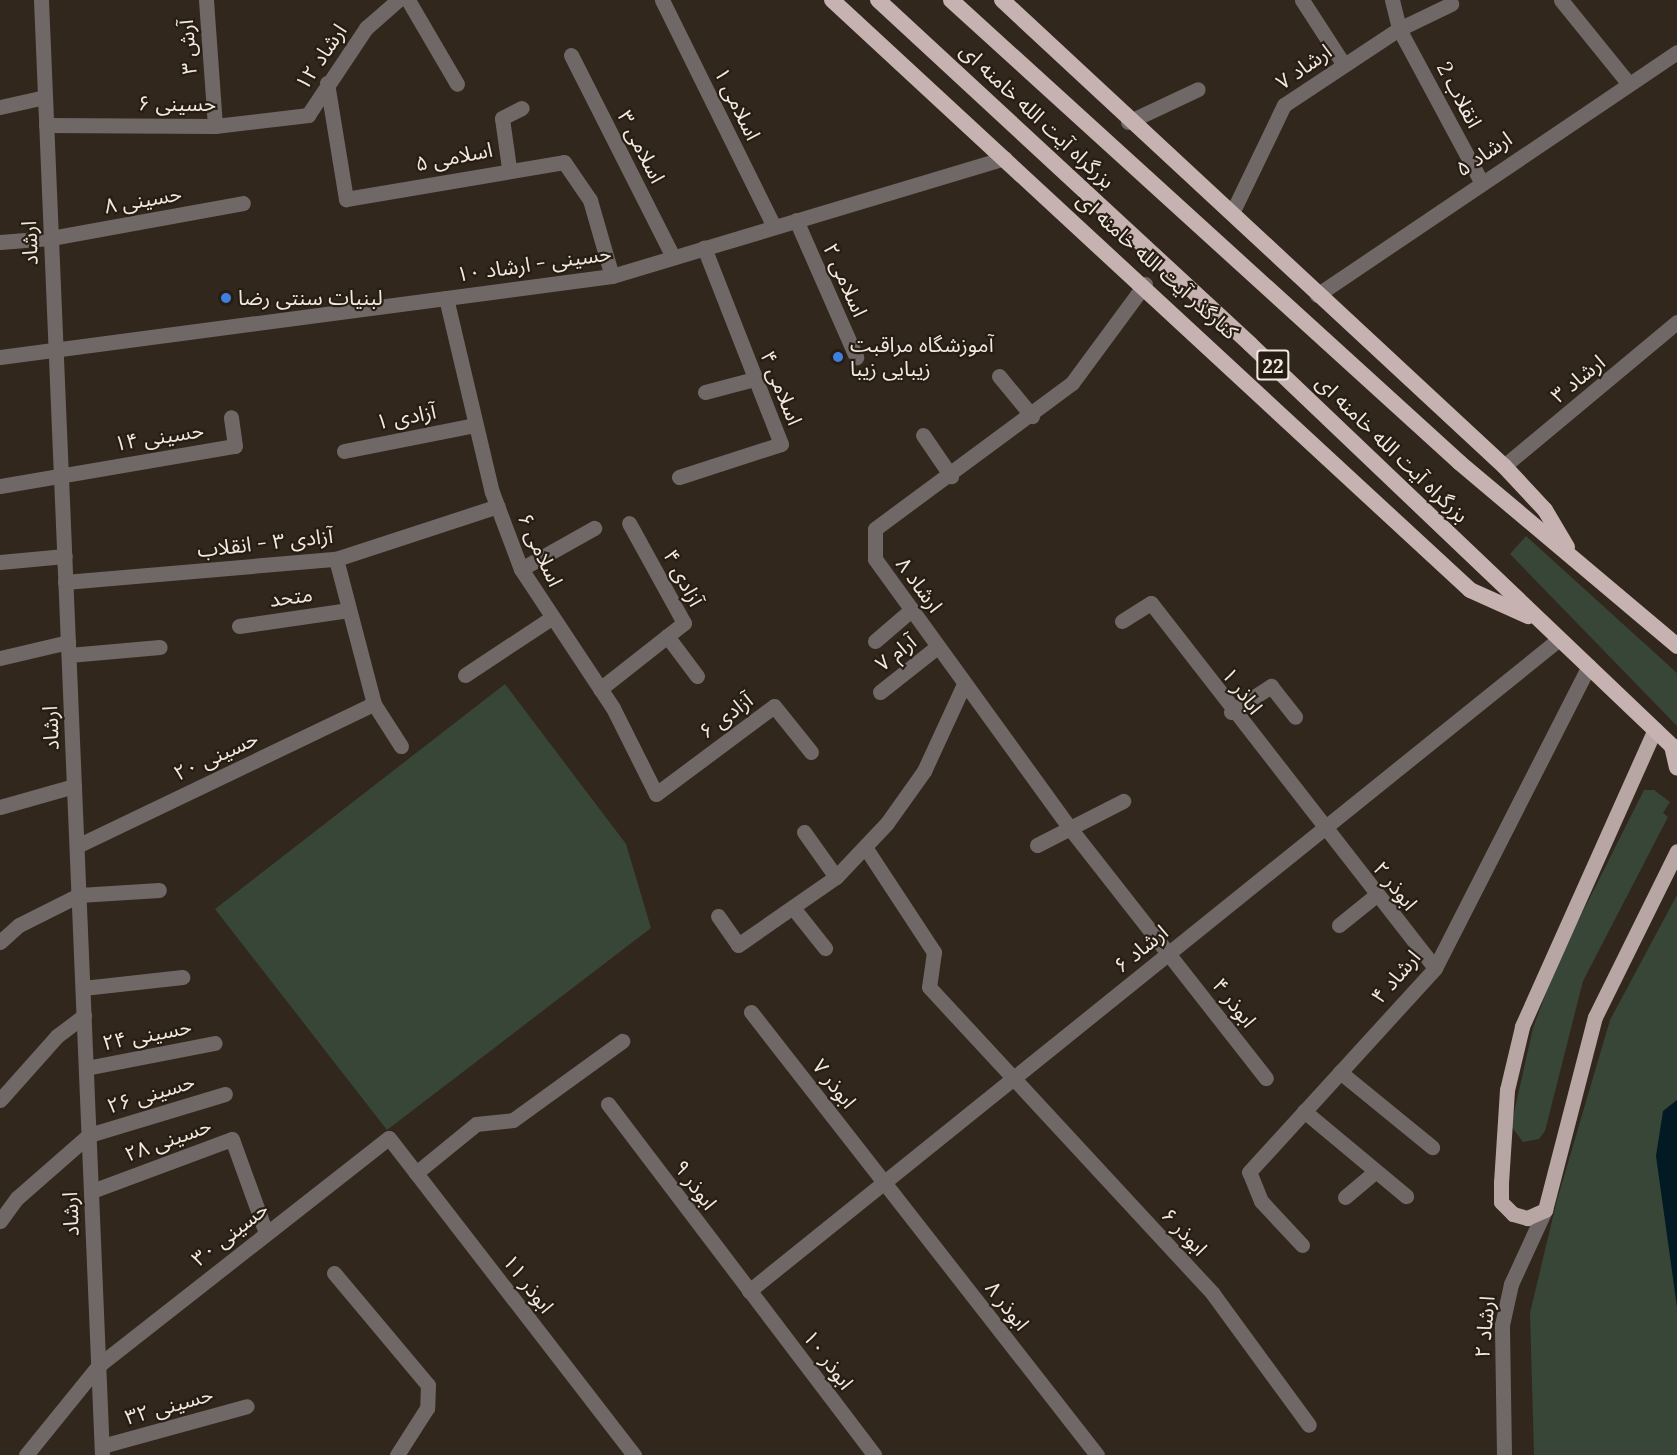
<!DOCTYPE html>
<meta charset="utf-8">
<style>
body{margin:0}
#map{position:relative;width:1677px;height:1455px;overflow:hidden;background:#31271c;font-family:Lora,"Noto Sans Arabic",serif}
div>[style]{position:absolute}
.green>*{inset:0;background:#384637}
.water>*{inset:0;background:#011a23}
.minor>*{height:15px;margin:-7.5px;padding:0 7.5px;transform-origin:7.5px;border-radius:7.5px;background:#706867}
.primary>*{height:15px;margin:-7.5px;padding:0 7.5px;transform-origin:7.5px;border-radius:7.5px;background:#b8a6a4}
.trunk>*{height:16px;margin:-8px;padding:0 8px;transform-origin:8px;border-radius:8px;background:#c6b2b0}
.dots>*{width:16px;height:16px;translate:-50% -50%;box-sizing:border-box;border:3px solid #271d13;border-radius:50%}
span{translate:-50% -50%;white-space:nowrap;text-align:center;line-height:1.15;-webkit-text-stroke:4.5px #271d13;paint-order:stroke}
.shield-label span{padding:2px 4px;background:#271d13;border:2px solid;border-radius:4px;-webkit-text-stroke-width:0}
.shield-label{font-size:20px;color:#f0e9e2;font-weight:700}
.street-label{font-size:21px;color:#f0e9e2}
.poi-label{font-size:21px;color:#f0e9e2}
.left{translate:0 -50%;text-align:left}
</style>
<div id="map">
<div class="green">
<div style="clip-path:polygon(1526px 536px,1677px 673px,1677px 726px,1510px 554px)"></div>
<div style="clip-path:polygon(505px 684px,626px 844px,651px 928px,387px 1130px,215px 909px)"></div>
<div style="clip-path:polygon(1644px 790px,1654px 790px,1670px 802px,1663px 813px,1668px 817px,1583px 981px,1545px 1131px,1539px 1139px,1523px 1142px,1511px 1126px,1533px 1028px,1558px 961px)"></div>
<div style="clip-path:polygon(1677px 895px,1677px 1455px,1534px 1455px,1530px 1313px,1557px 1200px,1610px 1020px)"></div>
</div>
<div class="water">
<div style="clip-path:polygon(1677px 1100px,1677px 1307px,1656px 1156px,1663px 1111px)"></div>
</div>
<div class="minor">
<div style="left:41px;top:0;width:1456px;rotate:87.6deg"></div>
<div style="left:206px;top:0;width:126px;rotate:85.9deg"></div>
<div style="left:408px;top:0;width:97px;rotate:59.7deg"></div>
<div style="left:662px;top:0;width:253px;rotate:63.7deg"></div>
<div style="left:1302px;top:0;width:77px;rotate:57.1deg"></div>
<div style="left:1392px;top:0;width:30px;rotate:76deg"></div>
<div style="left:1399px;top:29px;width:173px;rotate:61.7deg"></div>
<div style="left:1561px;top:0;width:108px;rotate:51deg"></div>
<div style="left:571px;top:55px;width:226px;rotate:63.2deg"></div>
<div style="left:327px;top:83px;width:118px;rotate:80.7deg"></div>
<div style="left:346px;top:199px;width:221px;rotate:-9.6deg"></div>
<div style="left:564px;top:162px;width:46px;rotate:55.6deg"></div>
<div style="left:590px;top:200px;width:79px;rotate:73.9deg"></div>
<div style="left:0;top:107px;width:46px;rotate:-12.5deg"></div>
<div style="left:1128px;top:122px;width:77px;rotate:-25.2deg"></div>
<div style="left:46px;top:125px;width:169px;rotate:0.3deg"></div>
<div style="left:215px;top:126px;width:94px;rotate:-6.7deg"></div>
<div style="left:308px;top:115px;width:105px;rotate:-56.3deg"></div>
<div style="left:366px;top:28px;width:43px;rotate:-41.2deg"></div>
<div style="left:509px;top:168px;width:50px;rotate:-98deg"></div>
<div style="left:502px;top:118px;width:22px;rotate:-27deg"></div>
<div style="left:1232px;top:213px;width:120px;rotate:-64.3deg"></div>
<div style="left:1284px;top:105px;width:138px;rotate:-33.5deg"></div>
<div style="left:1399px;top:29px;width:58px;rotate:-25.7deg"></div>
<div style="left:796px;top:220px;width:150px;rotate:66.3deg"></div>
<div style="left:0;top:242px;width:51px;rotate:-4.5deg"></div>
<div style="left:51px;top:238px;width:195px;rotate:-10.3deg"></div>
<div style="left:1145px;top:284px;width:123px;rotate:126.4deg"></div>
<div style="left:1072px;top:383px;width:245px;rotate:143.5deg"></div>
<div style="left:875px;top:529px;width:30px;rotate:90deg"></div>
<div style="left:875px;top:559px;width:331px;rotate:54.1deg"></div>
<div style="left:1069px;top:827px;width:319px;rotate:51.9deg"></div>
<div style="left:1317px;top:295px;width:434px;rotate:-34deg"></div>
<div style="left:446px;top:298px;width:199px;rotate:76.7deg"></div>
<div style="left:492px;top:492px;width:82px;rotate:69.4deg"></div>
<div style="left:521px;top:569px;width:167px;rotate:56.5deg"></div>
<div style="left:613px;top:708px;width:96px;rotate:63.4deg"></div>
<div style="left:656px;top:794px;width:147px;rotate:-36.7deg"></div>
<div style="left:774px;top:706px;width:59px;rotate:51.2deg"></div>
<div style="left:0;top:357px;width:617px;rotate:-7.54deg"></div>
<div style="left:612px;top:276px;width:410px;rotate:-16.7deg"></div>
<div style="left:999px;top:376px;width:52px;rotate:50.5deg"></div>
<div style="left:705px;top:392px;width:51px;rotate:-14.9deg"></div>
<div style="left:923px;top:435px;width:50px;rotate:55.7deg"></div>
<div style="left:344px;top:451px;width:134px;rotate:-11.2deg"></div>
<div style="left:1504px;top:466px;width:225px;rotate:-39.8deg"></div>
<div style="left:679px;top:477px;width:107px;rotate:-17.9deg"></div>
<div style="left:781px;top:444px;width:211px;rotate:-111.4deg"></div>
<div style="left:0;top:486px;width:238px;rotate:-9.7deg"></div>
<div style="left:235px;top:446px;width:29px;rotate:-98deg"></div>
<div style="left:336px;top:559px;width:150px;rotate:75.3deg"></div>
<div style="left:374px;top:704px;width:50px;rotate:57.3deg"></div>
<div style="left:0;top:562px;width:65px;rotate:-5.3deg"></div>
<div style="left:521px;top:569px;width:84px;rotate:-29.3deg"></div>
<div style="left:65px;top:582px;width:272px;rotate:-4.9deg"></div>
<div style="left:336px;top:559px;width:170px;rotate:-18.1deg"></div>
<div style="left:1122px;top:621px;width:34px;rotate:-32deg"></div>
<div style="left:1151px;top:603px;width:462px;rotate:52.1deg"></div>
<div style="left:239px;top:626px;width:111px;rotate:-8.3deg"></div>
<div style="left:667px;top:636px;width:50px;rotate:53.1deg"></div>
<div style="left:875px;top:641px;width:48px;rotate:-40.7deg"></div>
<div style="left:69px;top:655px;width:91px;rotate:-5deg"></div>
<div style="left:0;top:658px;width:70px;rotate:-13.2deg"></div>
<div style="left:465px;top:675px;width:103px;rotate:-33.5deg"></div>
<div style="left:600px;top:689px;width:107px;rotate:-38.2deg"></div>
<div style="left:684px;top:623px;width:114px;rotate:-118.8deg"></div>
<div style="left:880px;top:692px;width:73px;rotate:-38.3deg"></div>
<div style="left:1231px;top:712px;width:48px;rotate:-33deg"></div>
<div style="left:1271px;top:686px;width:39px;rotate:52deg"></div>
<div style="left:0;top:807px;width:77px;rotate:-15.8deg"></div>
<div style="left:804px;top:832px;width:55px;rotate:54.6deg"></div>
<div style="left:1037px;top:845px;width:97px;rotate:-27.1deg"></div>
<div style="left:77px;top:846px;width:329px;rotate:-25.6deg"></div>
<div style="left:865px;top:847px;width:126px;rotate:56.7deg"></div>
<div style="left:934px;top:952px;width:35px;rotate:98deg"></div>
<div style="left:929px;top:987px;width:418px;rotate:47.2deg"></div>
<div style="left:1213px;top:1294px;width:162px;rotate:53.8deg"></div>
<div style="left:794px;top:909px;width:50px;rotate:51.5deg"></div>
<div style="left:718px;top:916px;width:35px;rotate:55deg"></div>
<div style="left:738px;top:945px;width:119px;rotate:-34.8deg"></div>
<div style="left:836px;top:877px;width:74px;rotate:-46.6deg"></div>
<div style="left:887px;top:823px;width:64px;rotate:-54.6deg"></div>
<div style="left:924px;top:771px;width:96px;rotate:-65.3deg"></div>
<div style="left:1339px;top:925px;width:46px;rotate:-38.9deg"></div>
<div style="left:0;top:942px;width:25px;rotate:-42deg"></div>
<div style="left:19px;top:925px;width:67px;rotate:-26.6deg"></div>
<div style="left:79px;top:895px;width:80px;rotate:-3.6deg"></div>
<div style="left:83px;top:988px;width:100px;rotate:-6.3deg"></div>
<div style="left:751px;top:1012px;width:562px;rotate:52.01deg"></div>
<div style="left:86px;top:1068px;width:131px;rotate:-11deg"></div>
<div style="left:1340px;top:1072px;width:119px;rotate:39.2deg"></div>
<div style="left:0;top:1100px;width:86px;rotate:-48.3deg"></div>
<div style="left:57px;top:1036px;width:34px;rotate:-37deg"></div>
<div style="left:608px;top:1104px;width:440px;rotate:52.8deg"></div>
<div style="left:1304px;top:1111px;width:133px;rotate:39.8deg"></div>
<div style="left:416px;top:1173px;width:77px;rotate:-39.2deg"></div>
<div style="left:476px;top:1124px;width:37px;rotate:-6deg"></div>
<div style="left:513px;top:1120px;width:135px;rotate:-35.9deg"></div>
<div style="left:92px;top:1191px;width:149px;rotate:-20.4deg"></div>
<div style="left:232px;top:1139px;width:100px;rotate:70.1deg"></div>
<div style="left:1345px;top:1197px;width:40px;rotate:-40deg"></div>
<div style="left:0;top:1221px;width:29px;rotate:-54deg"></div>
<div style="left:17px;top:1198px;width:96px;rotate:-41.2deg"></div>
<div style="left:89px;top:1135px;width:142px;rotate:-16.8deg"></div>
<div style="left:1302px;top:1245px;width:60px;rotate:-133deg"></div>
<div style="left:1261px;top:1201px;width:31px;rotate:-112deg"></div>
<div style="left:1249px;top:1172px;width:276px;rotate:-47.6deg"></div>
<div style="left:1435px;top:968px;width:339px;rotate:-63deg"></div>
<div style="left:334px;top:1273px;width:146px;rotate:50deg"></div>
<div style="left:428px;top:1385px;width:23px;rotate:92deg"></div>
<div style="left:427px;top:1408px;width:56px;rotate:122.6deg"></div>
<div style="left:749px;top:1291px;width:1040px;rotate:-38.83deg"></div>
<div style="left:102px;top:1446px;width:150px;rotate:-15.4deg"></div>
<div style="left:26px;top:1455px;width:116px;rotate:-51deg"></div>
<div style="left:99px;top:1365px;width:368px;rotate:-38.1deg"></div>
<div style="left:389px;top:1138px;width:401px;rotate:52.3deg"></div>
<div style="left:1504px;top:1455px;width:130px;rotate:-90.9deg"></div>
<div style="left:1502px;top:1325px;width:42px;rotate:-77.6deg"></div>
<div style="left:1511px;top:1284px;width:81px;rotate:-65.3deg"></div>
</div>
<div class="primary">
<div style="left:1655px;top:729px;width:326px;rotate:114.1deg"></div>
<div style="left:1522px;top:1027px;width:65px;rotate:103.4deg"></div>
<div style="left:1507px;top:1090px;width:92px;rotate:93.7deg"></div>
<div style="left:1501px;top:1182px;width:20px;rotate:90deg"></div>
<div style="left:1501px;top:1202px;width:17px;rotate:45deg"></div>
<div style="left:1513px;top:1214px;width:15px;rotate:16deg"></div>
<div style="left:1527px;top:1218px;width:20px;rotate:-24deg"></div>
<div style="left:1545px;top:1210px;width:199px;rotate:-75.5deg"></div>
<div style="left:1595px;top:1017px;width:185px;rotate:-63.7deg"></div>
</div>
<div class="trunk">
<div style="left:832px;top:0;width:869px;rotate:42.76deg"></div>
<div style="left:1470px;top:590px;width:64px;rotate:24.1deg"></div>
<div style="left:878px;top:0;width:507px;rotate:42.76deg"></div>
<div style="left:1250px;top:344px;width:583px;rotate:43.61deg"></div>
<div style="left:1672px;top:746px;width:22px;rotate:77deg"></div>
<div style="left:951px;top:0;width:688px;rotate:42.29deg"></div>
<div style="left:1460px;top:463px;width:284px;rotate:40.1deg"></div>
<div style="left:1002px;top:0;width:685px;rotate:42.87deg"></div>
<div style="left:1504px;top:466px;width:60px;rotate:47deg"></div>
<div style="left:1545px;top:510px;width:43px;rotate:59.3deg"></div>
</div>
<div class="dots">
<div style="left:226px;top:298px;background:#3f7fe0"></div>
<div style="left:838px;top:357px;background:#3f7fe0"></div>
</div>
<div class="shield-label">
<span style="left:1273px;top:365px">22</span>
</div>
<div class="street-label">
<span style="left:188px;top:47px;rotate:-94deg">آرش ۳</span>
<span style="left:321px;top:57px;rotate:-56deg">ارشاد ۱۲</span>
<span style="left:1304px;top:67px;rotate:-35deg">ارشاد ۷</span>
<span style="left:1459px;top:95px;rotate:62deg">انقلاب 2</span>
<span style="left:177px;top:104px">حسینی ۶</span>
<span style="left:737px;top:104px;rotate:64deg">اسلامی ۱</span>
<span style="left:1037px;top:116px;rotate:43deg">بزرگراه آیت الله خامنه ای</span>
<span style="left:641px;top:147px;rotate:63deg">اسلامی ۳</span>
<span style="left:1484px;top:154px;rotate:-34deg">ارشاد ۵</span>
<span style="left:454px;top:157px;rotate:-11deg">اسلامی ۵</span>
<span style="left:143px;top:200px;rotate:-10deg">حسینی ۸</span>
<span style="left:30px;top:243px;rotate:-92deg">ارشاد</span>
<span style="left:534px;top:264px;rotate:-8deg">حسینی - ارشاد ۱۰</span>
<span style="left:1157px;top:266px;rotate:42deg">کنارگذر آیت الله خامنه ای</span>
<span style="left:845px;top:280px;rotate:66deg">اسلامی ۲</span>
<span style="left:1578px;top:379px;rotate:-39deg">ارشاد ۳</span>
<span style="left:781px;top:388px;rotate:68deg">اسلامی ۴</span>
<span style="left:406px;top:417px;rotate:-11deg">آزادی ۱</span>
<span style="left:159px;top:437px;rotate:-9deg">حسینی ۱۴</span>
<span style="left:1392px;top:449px;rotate:44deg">بزرگراه آیت الله خامنه ای</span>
<span style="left:265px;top:543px;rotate:-6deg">آزادی ۳ - انقلاب</span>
<span style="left:540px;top:550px;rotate:65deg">اسلامی ۶</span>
<span style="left:683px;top:578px;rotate:62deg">آزادی ۴</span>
<span style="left:919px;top:585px;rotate:54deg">ارشاد ۸</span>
<span style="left:291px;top:597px;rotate:-8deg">متحد</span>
<span style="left:896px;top:653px;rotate:-38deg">آرام ۷</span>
<span style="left:1242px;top:691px;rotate:53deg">اباذر ۱</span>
<span style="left:726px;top:716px;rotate:-37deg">آزادی ۶</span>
<span style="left:51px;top:728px;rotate:-92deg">ارشاد</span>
<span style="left:216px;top:756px;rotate:-25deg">حسینی ۲۰</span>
<span style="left:1395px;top:886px;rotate:51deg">ابوذر ۲</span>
<span style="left:1141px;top:949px;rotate:-39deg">ارشاد ۶</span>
<span style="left:1396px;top:977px;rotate:-49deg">ارشاد ۴</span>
<span style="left:1234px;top:1003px;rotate:52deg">ابوذر ۴</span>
<span style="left:147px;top:1035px;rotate:-11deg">حسینی ۲۴</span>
<span style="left:834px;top:1084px;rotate:52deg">ابوذر ۷</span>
<span style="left:151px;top:1094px;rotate:-17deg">حسینی ۲۶</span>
<span style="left:168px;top:1140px;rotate:-20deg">حسینی ۲۸</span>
<span style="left:695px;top:1185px;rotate:53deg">ابوذر ۹</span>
<span style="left:71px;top:1214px;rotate:-92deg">ارشاد</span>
<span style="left:1184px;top:1232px;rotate:47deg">ابوذر ۶</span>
<span style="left:230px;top:1234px;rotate:-38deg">حسینی ۳۰</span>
<span style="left:528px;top:1284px;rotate:52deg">ابوذر ۱۱</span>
<span style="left:1007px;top:1306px;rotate:52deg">ابوذر ۸</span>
<span style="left:1485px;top:1327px;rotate:-85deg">ارشاد ۲</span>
<span style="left:828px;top:1360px;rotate:53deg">ابوذر ۱۰</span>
<span style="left:169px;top:1406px;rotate:-16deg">حسینی ۳۲</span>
</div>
<div class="poi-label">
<span class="left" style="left:238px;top:298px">لبنیات سنتی رضا</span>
<span class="left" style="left:850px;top:357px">آموزشگاه مراقبت<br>زیبایی زیبا</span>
</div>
</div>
